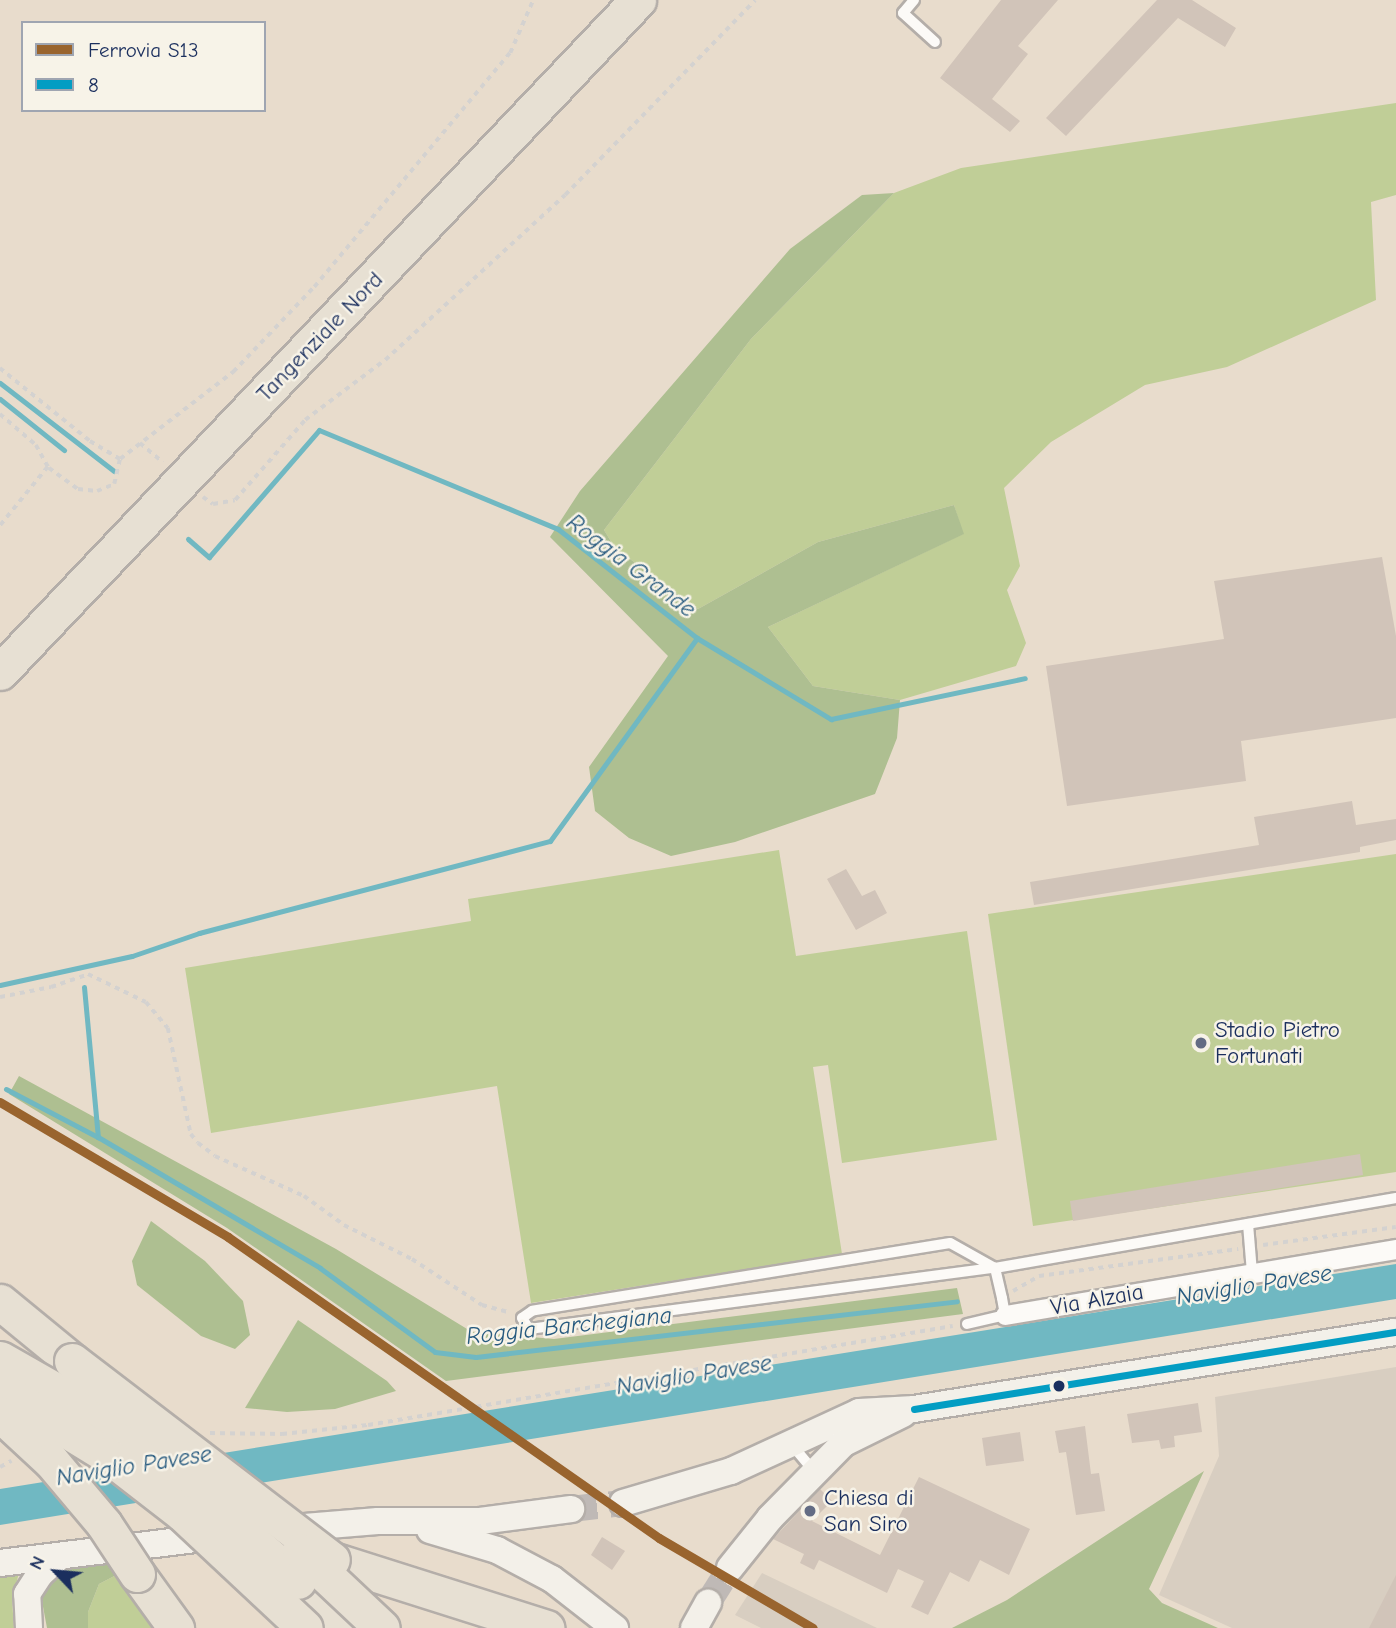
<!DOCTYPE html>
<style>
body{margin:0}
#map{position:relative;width:1396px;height:1628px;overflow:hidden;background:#e8dccc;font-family:"Comic Neue",sans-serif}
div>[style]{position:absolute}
.industrial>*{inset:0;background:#d8cec1}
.green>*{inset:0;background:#c0ce97}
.forest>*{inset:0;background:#aebf91}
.water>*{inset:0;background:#70b8c2}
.stream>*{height:5px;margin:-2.5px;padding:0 2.5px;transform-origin:2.5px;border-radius:2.5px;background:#70b8c2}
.building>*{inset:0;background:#d1c4b9}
.secondary-tunnel>*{height:26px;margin-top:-13px;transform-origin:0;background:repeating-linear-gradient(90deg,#bfb9b6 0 26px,transparent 0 39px)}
.path>*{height:3.5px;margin-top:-1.75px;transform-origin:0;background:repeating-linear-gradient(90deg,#d4d2d0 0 5px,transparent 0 10px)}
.roads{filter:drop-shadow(2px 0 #b4aea9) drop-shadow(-2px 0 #b4aea9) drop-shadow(0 2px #b4aea9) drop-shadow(0 -2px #b4aea9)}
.lane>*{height:10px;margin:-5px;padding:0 5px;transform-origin:5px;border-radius:5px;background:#fcfaf7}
.street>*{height:19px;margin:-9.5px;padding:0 9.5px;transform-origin:9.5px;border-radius:9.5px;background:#fcfaf7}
.secondary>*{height:26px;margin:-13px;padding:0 13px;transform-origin:13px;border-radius:13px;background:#f3f0e9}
.highway>*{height:35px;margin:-17.5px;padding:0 17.5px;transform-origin:17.5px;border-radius:17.5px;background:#e7e0d3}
.bridges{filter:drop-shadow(2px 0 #b4aea9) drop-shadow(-2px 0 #b4aea9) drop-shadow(0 2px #b4aea9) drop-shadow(0 -2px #b4aea9)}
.highway-bridge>*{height:35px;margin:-17.5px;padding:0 17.5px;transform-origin:17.5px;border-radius:17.5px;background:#e7e0d3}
.bus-1>*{height:7px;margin:-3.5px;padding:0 3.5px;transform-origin:3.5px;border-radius:3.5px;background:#039dc3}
.rail-1>*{height:9px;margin:-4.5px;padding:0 4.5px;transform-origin:4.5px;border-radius:4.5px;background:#99642e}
.dots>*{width:19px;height:19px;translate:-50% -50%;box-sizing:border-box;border:4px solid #f7f3e8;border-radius:50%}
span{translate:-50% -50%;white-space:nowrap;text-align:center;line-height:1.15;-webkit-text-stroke:5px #f7f3e8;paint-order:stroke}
.street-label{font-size:23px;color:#1b2f5e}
.poi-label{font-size:23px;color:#1b2f5e}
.left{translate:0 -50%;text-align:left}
.water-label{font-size:24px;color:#275a7f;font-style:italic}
.legend{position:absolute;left:21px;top:21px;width:245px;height:91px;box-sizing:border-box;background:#f7f3e8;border:2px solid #9fa5b1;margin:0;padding:9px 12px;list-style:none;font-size:21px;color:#1b2f5e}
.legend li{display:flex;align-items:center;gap:14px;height:35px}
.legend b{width:35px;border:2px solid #9fa5b1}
.north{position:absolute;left:21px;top:1537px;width:70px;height:70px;-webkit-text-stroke:5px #f7f3e8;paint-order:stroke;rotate:296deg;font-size:19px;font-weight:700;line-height:28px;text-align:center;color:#1b2f5e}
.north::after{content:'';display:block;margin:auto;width:24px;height:32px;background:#1b2f5e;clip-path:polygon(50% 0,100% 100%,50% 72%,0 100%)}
</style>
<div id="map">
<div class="industrial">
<div style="clip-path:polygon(1396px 1367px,1396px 1628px,1232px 1628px,1159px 1595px,1219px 1456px,1215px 1397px)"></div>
<div style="clip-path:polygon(762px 1573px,877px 1628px,761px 1628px,735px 1615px)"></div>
</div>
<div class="green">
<div style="clip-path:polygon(1396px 103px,1396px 195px,1371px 202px,1376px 300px,1227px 367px,1145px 385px,1051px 442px,1004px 488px,1020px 566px,1007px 590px,1026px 643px,1016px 666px,900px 700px,813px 686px,768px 627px,963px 534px,954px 505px,818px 542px,698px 609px,615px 548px,604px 530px,751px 339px,894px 193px,961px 168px)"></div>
<div style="clip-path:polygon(779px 850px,796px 956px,967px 931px,997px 1140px,842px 1163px,828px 1065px,813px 1067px,842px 1254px,531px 1303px,497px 1086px,211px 1133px,185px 968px,471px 921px,468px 899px)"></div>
<div style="clip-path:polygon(1396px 854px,1396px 1172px,1033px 1226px,988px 914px)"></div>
<div style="clip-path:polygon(0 1568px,19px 1573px,12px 1599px,14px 1628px,0 1628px)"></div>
<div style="clip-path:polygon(122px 1572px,163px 1628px,88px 1628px,88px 1612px,99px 1584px)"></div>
</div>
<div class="forest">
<div style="clip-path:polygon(894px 193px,751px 339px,604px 530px,615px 548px,698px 609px,818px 542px,954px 505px,964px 534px,768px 627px,813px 686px,900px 700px,897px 738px,875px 794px,735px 842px,671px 856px,629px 838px,595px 811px,589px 767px,668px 656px,550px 537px,580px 491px,790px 249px,862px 195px)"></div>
<div style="clip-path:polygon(19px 1076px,336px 1249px,472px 1332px,554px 1339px,957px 1288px,963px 1314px,446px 1381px,227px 1228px,9px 1094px)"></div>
<div style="clip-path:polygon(151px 1221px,205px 1261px,243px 1301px,250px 1335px,235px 1349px,201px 1336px,137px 1285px,132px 1261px)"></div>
<div style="clip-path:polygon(298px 1320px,387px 1381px,396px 1391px,335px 1409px,287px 1412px,245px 1408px)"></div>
<div style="clip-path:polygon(1204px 1471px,1149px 1589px,1162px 1603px,1218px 1628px,952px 1628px,1007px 1600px)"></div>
<div style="clip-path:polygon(115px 1559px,122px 1572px,99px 1584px,88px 1612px,88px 1628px,47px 1628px,41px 1596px,51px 1577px,69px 1564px)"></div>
</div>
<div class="water">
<div style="clip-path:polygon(1396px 1264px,1396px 1299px,0 1525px,0 1489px)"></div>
</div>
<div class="stream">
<div style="left:0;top:383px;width:144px;rotate:37.7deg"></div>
<div style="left:0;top:399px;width:82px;rotate:38.6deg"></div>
<div style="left:188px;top:539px;width:28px;rotate:41deg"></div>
<div style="left:209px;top:557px;width:168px;rotate:-49.1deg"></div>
<div style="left:319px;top:430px;width:259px;rotate:22.5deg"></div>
<div style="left:558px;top:529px;width:177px;rotate:38.1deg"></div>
<div style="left:697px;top:638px;width:157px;rotate:31.2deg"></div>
<div style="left:831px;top:719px;width:198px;rotate:-11.9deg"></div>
<div style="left:0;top:985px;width:135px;rotate:-12.4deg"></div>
<div style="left:132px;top:956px;width:71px;rotate:-18.9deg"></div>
<div style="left:199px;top:933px;width:363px;rotate:-14.7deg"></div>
<div style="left:550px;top:841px;width:251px;rotate:-54.1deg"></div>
<div style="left:84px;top:987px;width:151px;rotate:84.7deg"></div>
<div style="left:6px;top:1089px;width:104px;rotate:27.6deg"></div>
<div style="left:98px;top:1137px;width:258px;rotate:30.5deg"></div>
<div style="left:320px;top:1268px;width:142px;rotate:36.1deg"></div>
<div style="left:435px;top:1352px;width:41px;rotate:7deg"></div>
<div style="left:476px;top:1357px;width:484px;rotate:-6.6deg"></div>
</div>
<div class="building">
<div style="clip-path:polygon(1001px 0,1058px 0,1018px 46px,1028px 54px,992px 99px,1020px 121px,1010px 132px,940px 78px)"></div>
<div style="clip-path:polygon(1157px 0,1192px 0,1236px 28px,1225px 47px,1178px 18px,1066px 136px,1046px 118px)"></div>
<div style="clip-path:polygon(1382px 557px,1396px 636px,1396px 718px,1241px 741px,1246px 781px,1067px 806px,1046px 666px,1224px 639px,1214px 581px)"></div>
<div style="clip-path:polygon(1352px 801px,1356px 825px,1396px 819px,1396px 840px,1360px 847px,1360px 852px,1034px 905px,1030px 882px,1259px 845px,1254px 817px)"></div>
<div style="clip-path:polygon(846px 869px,862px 896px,875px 890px,887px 913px,856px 930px,827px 879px)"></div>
<div style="clip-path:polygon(1360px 1154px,1363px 1175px,1073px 1221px,1070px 1201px)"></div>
<div style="clip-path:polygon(1198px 1403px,1202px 1432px,1174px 1436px,1175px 1447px,1161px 1449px,1159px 1440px,1132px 1443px,1127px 1414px)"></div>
<div style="clip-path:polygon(1085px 1426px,1091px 1474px,1099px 1473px,1105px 1511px,1076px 1515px,1066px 1452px,1059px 1453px,1055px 1431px)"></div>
<div style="clip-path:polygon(1020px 1432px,1024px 1461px,986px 1466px,982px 1438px)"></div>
<div style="clip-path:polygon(919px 1477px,1030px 1529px,1009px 1575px,980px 1560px,969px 1582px,950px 1572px,928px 1615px,911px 1607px,924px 1581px,898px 1569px,887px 1593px,819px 1560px,814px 1570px,800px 1563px,804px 1554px,773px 1539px,820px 1489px,832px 1501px,812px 1521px,880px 1555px)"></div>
<div style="clip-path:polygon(602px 1537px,625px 1551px,612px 1570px,591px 1555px)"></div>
<div style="clip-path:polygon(1396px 1575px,1396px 1628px,1369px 1628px)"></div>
</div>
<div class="secondary-tunnel">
<div style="left:571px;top:1509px;width:52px;rotate:-6.6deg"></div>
<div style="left:708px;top:1603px;width:41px;rotate:-57.8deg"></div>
</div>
<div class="path">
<div style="left:0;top:368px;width:116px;rotate:39deg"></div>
<div style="left:90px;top:441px;width:35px;rotate:31deg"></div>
<div style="left:120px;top:459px;width:143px;rotate:-37.6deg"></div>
<div style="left:233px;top:372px;width:117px;rotate:-46.4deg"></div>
<div style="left:314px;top:287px;width:305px;rotate:-50.1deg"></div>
<div style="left:510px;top:53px;width:58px;rotate:-66.5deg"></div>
<div style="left:0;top:414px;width:48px;rotate:40.7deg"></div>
<div style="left:36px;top:445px;width:25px;rotate:61deg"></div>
<div style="left:48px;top:467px;width:76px;rotate:129.1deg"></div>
<div style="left:140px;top:443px;width:30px;rotate:40deg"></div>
<div style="left:49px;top:468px;width:36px;rotate:36deg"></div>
<div style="left:78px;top:489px;width:19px;rotate:6deg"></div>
<div style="left:97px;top:491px;width:18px;rotate:-22deg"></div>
<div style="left:114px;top:484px;width:26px;rotate:-77deg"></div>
<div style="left:203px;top:497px;width:12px;rotate:35deg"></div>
<div style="left:213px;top:504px;width:22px;rotate:-10deg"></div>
<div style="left:235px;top:500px;width:106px;rotate:-48.8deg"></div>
<div style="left:305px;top:420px;width:100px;rotate:-36.9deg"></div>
<div style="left:385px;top:360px;width:244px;rotate:-42.5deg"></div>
<div style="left:565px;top:195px;width:272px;rotate:-45.7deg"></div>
<div style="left:0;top:997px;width:52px;rotate:-11.1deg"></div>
<div style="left:51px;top:987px;width:39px;rotate:-19deg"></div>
<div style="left:88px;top:974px;width:64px;rotate:25.8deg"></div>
<div style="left:146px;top:1002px;width:34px;rotate:50deg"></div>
<div style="left:168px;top:1028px;width:108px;rotate:77.8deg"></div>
<div style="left:191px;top:1134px;width:11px;rotate:52deg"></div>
<div style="left:198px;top:1143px;width:21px;rotate:37deg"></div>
<div style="left:215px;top:1156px;width:98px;rotate:24.2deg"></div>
<div style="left:304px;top:1196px;width:49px;rotate:35.9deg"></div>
<div style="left:344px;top:1225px;width:76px;rotate:26.6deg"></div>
<div style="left:412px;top:1259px;width:84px;rotate:33.3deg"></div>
<div style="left:482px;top:1305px;width:28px;rotate:15deg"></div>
<div style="left:1263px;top:1245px;width:134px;rotate:-7.7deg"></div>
<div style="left:1013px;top:1291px;width:30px;rotate:-30deg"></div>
<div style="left:1039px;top:1276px;width:201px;rotate:-7.7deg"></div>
<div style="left:210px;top:1433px;width:72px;rotate:0.8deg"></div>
<div style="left:282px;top:1434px;width:86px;rotate:-6deg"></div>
<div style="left:368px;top:1425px;width:593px;rotate:-9.61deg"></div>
<div style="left:0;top:1467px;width:13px;rotate:-29deg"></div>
</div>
<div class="roads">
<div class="lane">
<div style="left:914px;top:0;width:17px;rotate:130deg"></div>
<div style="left:903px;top:13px;width:43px;rotate:42.2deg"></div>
<div style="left:1248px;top:1224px;width:49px;rotate:85.3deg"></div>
<div style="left:967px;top:1324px;width:39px;rotate:-13deg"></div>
<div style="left:1005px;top:1315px;width:17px;rotate:-100deg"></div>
<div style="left:1002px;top:1298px;width:31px;rotate:-103deg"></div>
<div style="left:995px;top:1268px;width:51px;rotate:-150.9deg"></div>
<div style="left:950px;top:1243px;width:423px;rotate:170.8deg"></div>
<div style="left:532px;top:1311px;width:12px;rotate:145deg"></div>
<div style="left:522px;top:1318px;width:13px;rotate:58deg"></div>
<div style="left:529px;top:1329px;width:470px;rotate:-7.5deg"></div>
<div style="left:995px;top:1268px;width:407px;rotate:-9.9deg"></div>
<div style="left:792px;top:1445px;width:34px;rotate:50deg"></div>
</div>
<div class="street">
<div style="left:1005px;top:1315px;width:397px;rotate:-9.6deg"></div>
</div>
<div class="secondary">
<div style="left:623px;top:1503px;width:113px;rotate:-16.5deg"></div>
<div style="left:731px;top:1471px;width:141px;rotate:-24.7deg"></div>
<div style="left:859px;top:1412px;width:55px;rotate:-3.1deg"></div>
<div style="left:914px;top:1409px;width:488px;rotate:-9.1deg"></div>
<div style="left:280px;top:1529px;width:98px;rotate:-4.7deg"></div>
<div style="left:378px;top:1521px;width:102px"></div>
<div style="left:480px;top:1521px;width:92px;rotate:-7.5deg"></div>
<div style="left:430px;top:1530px;width:70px;rotate:16.6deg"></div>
<div style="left:497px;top:1550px;width:62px;rotate:27.8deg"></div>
<div style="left:552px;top:1579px;width:80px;rotate:37.9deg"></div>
<div style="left:0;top:1563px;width:223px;rotate:-7deg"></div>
<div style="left:730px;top:1568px;width:64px;rotate:-51.3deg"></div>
<div style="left:770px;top:1518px;width:105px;rotate:-45.4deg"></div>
<div style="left:844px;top:1443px;width:66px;rotate:-26.2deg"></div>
<div style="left:29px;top:1628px;width:34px;rotate:-93deg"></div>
<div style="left:27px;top:1594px;width:24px;rotate:-57deg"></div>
<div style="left:40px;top:1574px;width:27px;rotate:-42deg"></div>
<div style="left:694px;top:1628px;width:29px;rotate:-61deg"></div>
</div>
<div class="highway">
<div style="left:0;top:672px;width:927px;rotate:-46.49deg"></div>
<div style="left:0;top:1302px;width:93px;rotate:39.3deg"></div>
<div style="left:332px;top:1560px;width:225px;rotate:17.6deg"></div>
<div style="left:137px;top:1574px;width:67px;rotate:54.2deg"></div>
<div style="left:298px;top:1581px;width:64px;rotate:46.9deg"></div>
</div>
</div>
<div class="bridges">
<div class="highway-bridge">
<div style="left:0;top:1359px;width:97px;rotate:29.7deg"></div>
<div style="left:84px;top:1407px;width:111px;rotate:36.6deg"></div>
<div style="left:173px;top:1473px;width:165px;rotate:40.8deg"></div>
<div style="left:72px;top:1361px;width:327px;rotate:37.4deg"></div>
<div style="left:0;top:1389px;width:126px;rotate:31.7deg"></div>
<div style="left:107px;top:1455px;width:95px;rotate:37.7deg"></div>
<div style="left:182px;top:1513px;width:168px;rotate:43.1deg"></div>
<div style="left:0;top:1414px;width:69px;rotate:42.7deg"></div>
<div style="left:51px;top:1461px;width:82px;rotate:49.9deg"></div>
<div style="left:104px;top:1524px;width:60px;rotate:56.6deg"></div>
<div style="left:300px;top:1551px;width:112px;rotate:43.2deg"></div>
</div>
</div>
<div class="bus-1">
<div style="left:914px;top:1409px;width:488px;rotate:-9.1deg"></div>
</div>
<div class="rail-1">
<div style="left:0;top:1102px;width:265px;rotate:30.6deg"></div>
<div style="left:228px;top:1237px;width:526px;rotate:34.93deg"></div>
<div style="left:659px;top:1538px;width:178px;rotate:30.3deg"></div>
</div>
<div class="dots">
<div style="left:1201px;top:1043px;background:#636c84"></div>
<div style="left:1059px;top:1386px;background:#1b2f5e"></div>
<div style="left:810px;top:1511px;background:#636c84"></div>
</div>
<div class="street-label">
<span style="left:320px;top:337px;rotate:-46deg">Tangenziale Nord</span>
<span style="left:1097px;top:1300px;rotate:-10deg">Via Alzaia</span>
</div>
<div class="poi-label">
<span class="left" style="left:1215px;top:1043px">Stadio Pietro<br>Fortunati</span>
<span class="left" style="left:824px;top:1511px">Chiesa di<br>San Siro</span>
</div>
<div class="water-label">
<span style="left:631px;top:566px;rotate:37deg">Roggia Grande</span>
<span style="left:1254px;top:1285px;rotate:-9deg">Naviglio Pavese</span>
<span style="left:569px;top:1326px;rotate:-6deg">Roggia Barchegiana</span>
<span style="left:694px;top:1375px;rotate:-9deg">Naviglio Pavese</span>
<span style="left:134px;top:1466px;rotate:-9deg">Naviglio Pavese</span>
</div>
<ul class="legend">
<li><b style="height:9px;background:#99642e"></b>Ferrovia S13</li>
<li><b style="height:9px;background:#039dc3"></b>8</li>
</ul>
<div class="north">N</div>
</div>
